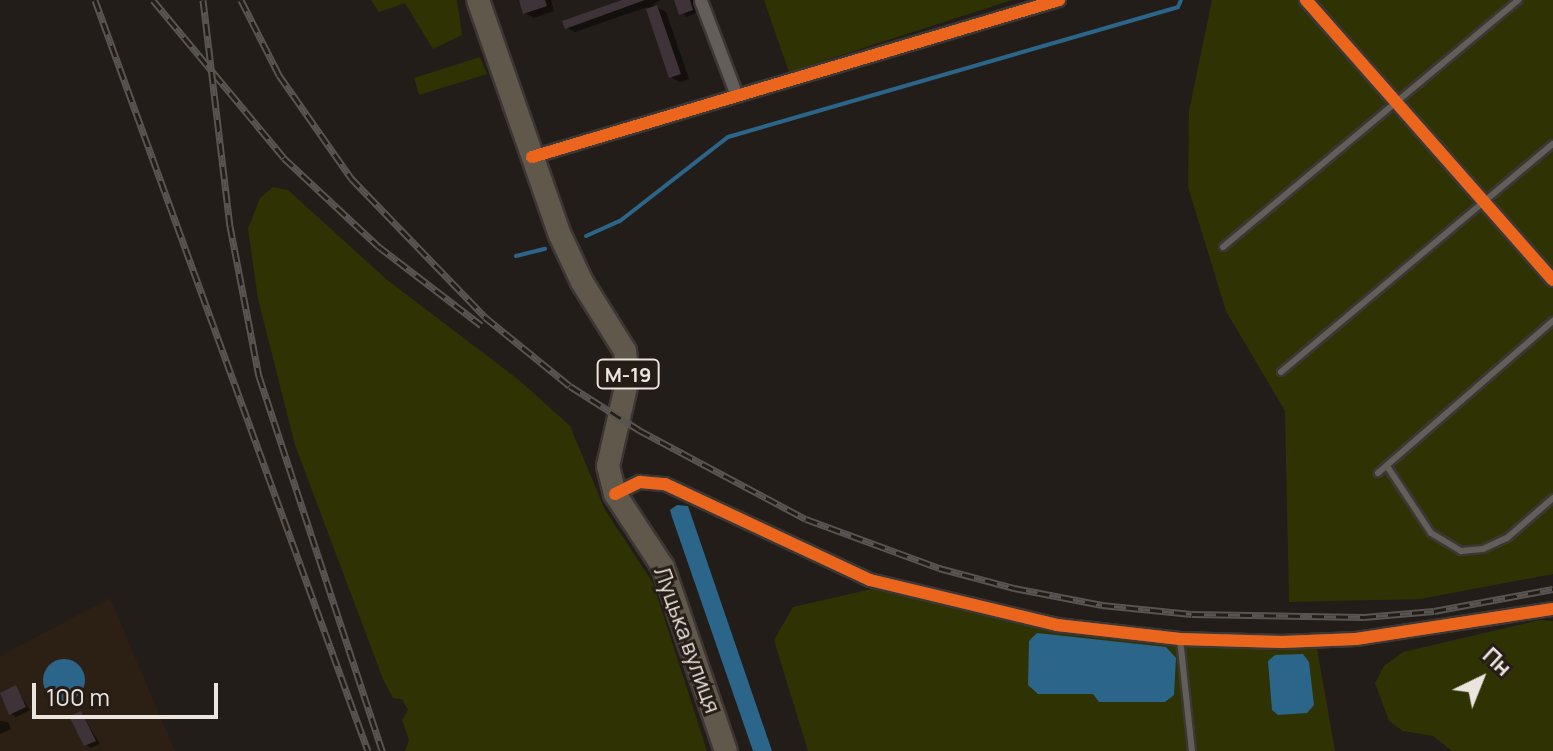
<!DOCTYPE html>
<meta charset="utf-8">
<style>
body{margin:0}
#map{position:relative;width:1553px;height:751px;overflow:hidden;background:#221d18;font-family:Manrope,sans-serif}
div>[style]{position:absolute}
.built>*{inset:0;background:#2c2015}
.green>*{inset:0;background:#2f3303}
.water>*{inset:0;background:#2c658a}
.round{border-radius:50%}
.shadow>*{inset:0;background:#0007}
.stream>*{height:4px;margin:-2px;padding:0 2px;transform-origin:2px;border-radius:2px;background:#2c658a}
.building>*{inset:0;background:#3e3339}
.roads{filter:drop-shadow(2px 0 #3c3734) drop-shadow(-2px 0 #3c3734) drop-shadow(0 2px #3c3734) drop-shadow(0 -2px #3c3734)}
.service>*{height:6px;margin:-3px;padding:0 3px;transform-origin:3px;border-radius:3px;background:#625e5a}
.minor>*{height:12px;margin:-6px;padding:0 6px;transform-origin:6px;border-radius:6px;background:#625e5a}
.trunk>*{height:22px;margin:-11px;padding:0 11px;transform-origin:11px;border-radius:11px;background:#60584b}
.rail>*{height:7px;margin-top:-3.5px;transform-origin:0;background:repeating-linear-gradient(90deg,#251c15 0 12px,#585451 0 24px);box-sizing:border-box;border-block:2px solid #585451}
.cycleway>*{height:12px;margin:-6px;padding:0 6px;transform-origin:6px;border-radius:6px;background:#eb651d}
span{translate:-50% -50%;white-space:nowrap;text-align:center;line-height:1.15;-webkit-text-stroke:6px #251c15;paint-order:stroke}
.shield-label span{padding:2px 6px;background:#251c15;border:2px solid;border-radius:6px;-webkit-text-stroke-width:0}
.shield-label{font-size:20px;color:#ebe4df;font-weight:700}
.street-label{font-size:22px;color:#ebe4df}
.north{position:absolute;left:1441px;top:639px;width:80px;height:80px;-webkit-text-stroke:6px #251c15;paint-order:stroke;rotate:43deg;font-size:22px;font-weight:700;line-height:32px;text-align:center;color:#ebe4df}
.north::after{content:'';display:block;margin:auto;width:28px;height:36px;background:#ebe4df;clip-path:polygon(50% 0,100% 100%,50% 72%,0 100%)}
.scale{position:absolute;left:32px;top:683px;width:186px;height:36px;box-sizing:border-box;border:4px solid #ebe4df;border-top:0;padding-left:10px;font-size:24px;line-height:28px;white-space:nowrap;color:#ebe4df;-webkit-text-stroke:6px #251c15;paint-order:stroke}
</style>
<div id="map">
<div class="built">
<div style="clip-path:polygon(110px 598px,175px 751px,0 751px,0 656px)"></div>
</div>
<div class="green">
<div style="clip-path:polygon(371px 0,457px 0,462px 35px,433px 49px,405px 3px,379px 12px)"></div>
<div style="clip-path:polygon(764px 0,1012px 0,789px 72px)"></div>
<div style="clip-path:polygon(1212px 0,1553px 0,1553px 574px,1420px 599px,1289px 602px,1285px 411px,1226px 311px,1188px 187px,1189px 111px)"></div>
<div style="clip-path:polygon(480px 57px,487px 74px,419px 95px,414px 78px)"></div>
<div style="clip-path:polygon(273px 187px,288px 190px,386px 279px,519px 380px,570px 426px,605px 510px,653px 583px,707px 751px,405px 751px,409px 740px,402px 720px,408px 710px,402px 699px,393px 698px,383px 679px,295px 445px,258px 299px,248px 229px,260px 198px)"></div>
<div style="clip-path:polygon(876px 588px,1037px 625px,1316px 643px,1335px 751px,808px 751px,774px 640px,793px 607px)"></div>
<div style="clip-path:polygon(1540px 620px,1553px 621px,1553px 751px,1452px 751px,1433px 736px,1403px 731px,1389px 721px,1375px 683px,1384px 666px,1403px 652px)"></div>
</div>
<div class="water">
<div style="clip-path:polygon(677px 505px,688px 506px,772px 751px,753px 751px,672px 517px,670px 510px)"></div>
<div style="clip-path:polygon(1037px 633px,1166px 647px,1176px 658px,1174px 695px,1165px 702px,1099px 702px,1093px 694px,1038px 694px,1028px 685px,1029px 641px)"></div>
<div style="clip-path:polygon(1303px 654px,1309px 662px,1314px 705px,1307px 713px,1278px 715px,1272px 710px,1268px 661px,1275px 655px)"></div>
<div class="round" style="left:43px;top:659px;width:42px;height:42px"></div>
</div>
<div class="shadow">
<div style="clip-path:polygon(521px 0,551px 0,554px 11px,534px 18px,525px 13px)"></div>
<div style="clip-path:polygon(628px 0,660px 0,653px 5px,666px 12px,689px 79px,680px 82px,671px 77px,647px 7px,575px 32px,566px 27px)"></div>
<div style="clip-path:polygon(676px 0,693px 0,698px 12px,686px 17px)"></div>
<div style="clip-path:polygon(16px 688px,30px 710px,16px 717px,10px 713px)"></div>
<div style="clip-path:polygon(81px 713px,100px 744px,91px 748px,86px 745px)"></div>
<div style="clip-path:polygon(0 721px,8px 722px,11px 729px,0 734px)"></div>
</div>
<div class="stream">
<div style="left:586px;top:236px;width:37px;rotate:-24deg"></div>
<div style="left:620px;top:221px;width:137px;rotate:-37.9deg"></div>
<div style="left:728px;top:137px;width:468px;rotate:-16.1deg"></div>
<div style="left:1178px;top:7px;width:8px;rotate:-67deg"></div>
<div style="left:516px;top:256px;width:30px;rotate:-14deg"></div>
</div>
<div class="building">
<div style="clip-path:polygon(519px 0,545px 0,547px 6px,523px 14px)"></div>
<div style="clip-path:polygon(622px 0,645px 0,565px 29px,562px 21px)"></div>
<div style="clip-path:polygon(674px 0,690px 0,693px 10px,679px 15px)"></div>
<div style="clip-path:polygon(657px 5px,681px 74px,669px 78px,646px 9px)"></div>
<div style="clip-path:polygon(16px 685px,26px 707px,9px 715px,0 693px)"></div>
<div style="clip-path:polygon(81px 711px,96px 741px,84px 746px,69px 716px)"></div>
</div>
<div class="roads">
<div class="service">
<div style="left:1223px;top:247px;width:385px;rotate:-39.9deg"></div>
<div style="left:1281px;top:372px;width:355px;rotate:-40deg"></div>
<div style="left:1387px;top:466px;width:80px;rotate:56.7deg"></div>
<div style="left:1431px;top:533px;width:35px;rotate:31deg"></div>
<div style="left:1461px;top:551px;width:22px;rotate:-5deg"></div>
<div style="left:1483px;top:549px;width:26px;rotate:-25deg"></div>
<div style="left:1507px;top:538px;width:61px;rotate:-41deg"></div>
<div style="left:1378px;top:473px;width:232px;rotate:-41deg"></div>
<div style="left:1180px;top:639px;width:113px;rotate:83.9deg"></div>
</div>
<div class="minor">
<div style="left:1306px;top:0;width:373px;rotate:48.6deg"></div>
<div style="left:701px;top:1px;width:98px;rotate:69.2deg"></div>
<div style="left:532px;top:157px;width:550px;rotate:-16.59deg"></div>
<div style="left:615px;top:494px;width:28px;rotate:-26deg"></div>
<div style="left:640px;top:482px;width:25px;rotate:5deg"></div>
<div style="left:665px;top:484px;width:226px;rotate:25.1deg"></div>
<div style="left:870px;top:580px;width:192px;rotate:13.5deg"></div>
<div style="left:1057px;top:625px;width:124px;rotate:6.5deg"></div>
<div style="left:1180px;top:639px;width:102px;rotate:1.7deg"></div>
<div style="left:1282px;top:642px;width:74px;rotate:-2.3deg"></div>
<div style="left:1356px;top:639px;width:199px;rotate:-8.7deg"></div>
</div>
<div class="trunk">
<div style="left:478px;top:0;width:249px;rotate:70.8deg"></div>
<div style="left:560px;top:235px;width:52px;rotate:64.9deg"></div>
<div style="left:582px;top:282px;width:81px;rotate:58.1deg"></div>
<div style="left:625px;top:351px;width:27px;rotate:84deg"></div>
<div style="left:628px;top:378px;width:90px;rotate:102.8deg"></div>
<div style="left:608px;top:466px;width:29px;rotate:76deg"></div>
<div style="left:615px;top:494px;width:87px;rotate:56.7deg"></div>
<div style="left:663px;top:567px;width:194px;rotate:71.1deg"></div>
</div>
</div>
<div class="rail">
<div style="left:95px;top:0;width:799px;rotate:70.02deg"></div>
<div style="left:153px;top:0;width:205px;rotate:50.3deg"></div>
<div style="left:284px;top:158px;width:129px;rotate:43.1deg"></div>
<div style="left:378px;top:246px;width:130px;rotate:37.5deg"></div>
<div style="left:203px;top:0;width:228px;rotate:83.2deg"></div>
<div style="left:230px;top:226px;width:153px;rotate:79.1deg"></div>
<div style="left:259px;top:376px;width:395px;rotate:71.8deg"></div>
<div style="left:241px;top:0;width:84px;rotate:63.1deg"></div>
<div style="left:279px;top:75px;width:126px;rotate:55deg"></div>
<div style="left:351px;top:178px;width:193px;rotate:46deg"></div>
<div style="left:485px;top:317px;width:109px;rotate:39.1deg"></div>
<div style="left:570px;top:386px;width:82px;rotate:32.5deg"></div>
<div style="left:639px;top:430px;width:189px;rotate:28.1deg"></div>
<div style="left:806px;top:519px;width:142px;rotate:20.2deg"></div>
<div style="left:939px;top:568px;width:78px;rotate:14.9deg"></div>
<div style="left:1014px;top:588px;width:90px;rotate:10.9deg"></div>
<div style="left:1102px;top:605px;width:90px;rotate:5.7deg"></div>
<div style="left:1192px;top:614px;width:172px;rotate:1deg"></div>
<div style="left:1364px;top:617px;width:70px;rotate:-4.9deg"></div>
<div style="left:1434px;top:611px;width:121px;rotate:-10.5deg"></div>
</div>
<div class="cycleway">
<div style="left:1306px;top:0;width:373px;rotate:48.6deg"></div>
<div style="left:532px;top:157px;width:550px;rotate:-16.59deg"></div>
<div style="left:615px;top:494px;width:28px;rotate:-26deg"></div>
<div style="left:640px;top:482px;width:25px;rotate:5deg"></div>
<div style="left:665px;top:484px;width:226px;rotate:25.1deg"></div>
<div style="left:870px;top:580px;width:192px;rotate:13.5deg"></div>
<div style="left:1057px;top:625px;width:124px;rotate:6.5deg"></div>
<div style="left:1180px;top:639px;width:102px;rotate:1.7deg"></div>
<div style="left:1282px;top:642px;width:74px;rotate:-2.3deg"></div>
<div style="left:1356px;top:639px;width:199px;rotate:-8.7deg"></div>
</div>
<div class="shield-label">
<span style="left:628px;top:374px">М-19</span>
</div>
<div class="street-label">
<span style="left:687px;top:640px;rotate:70deg">Луцька вулиця</span>
</div>
<div class="north">Пн</div>
<div class="scale">100 m</div>
</div>
